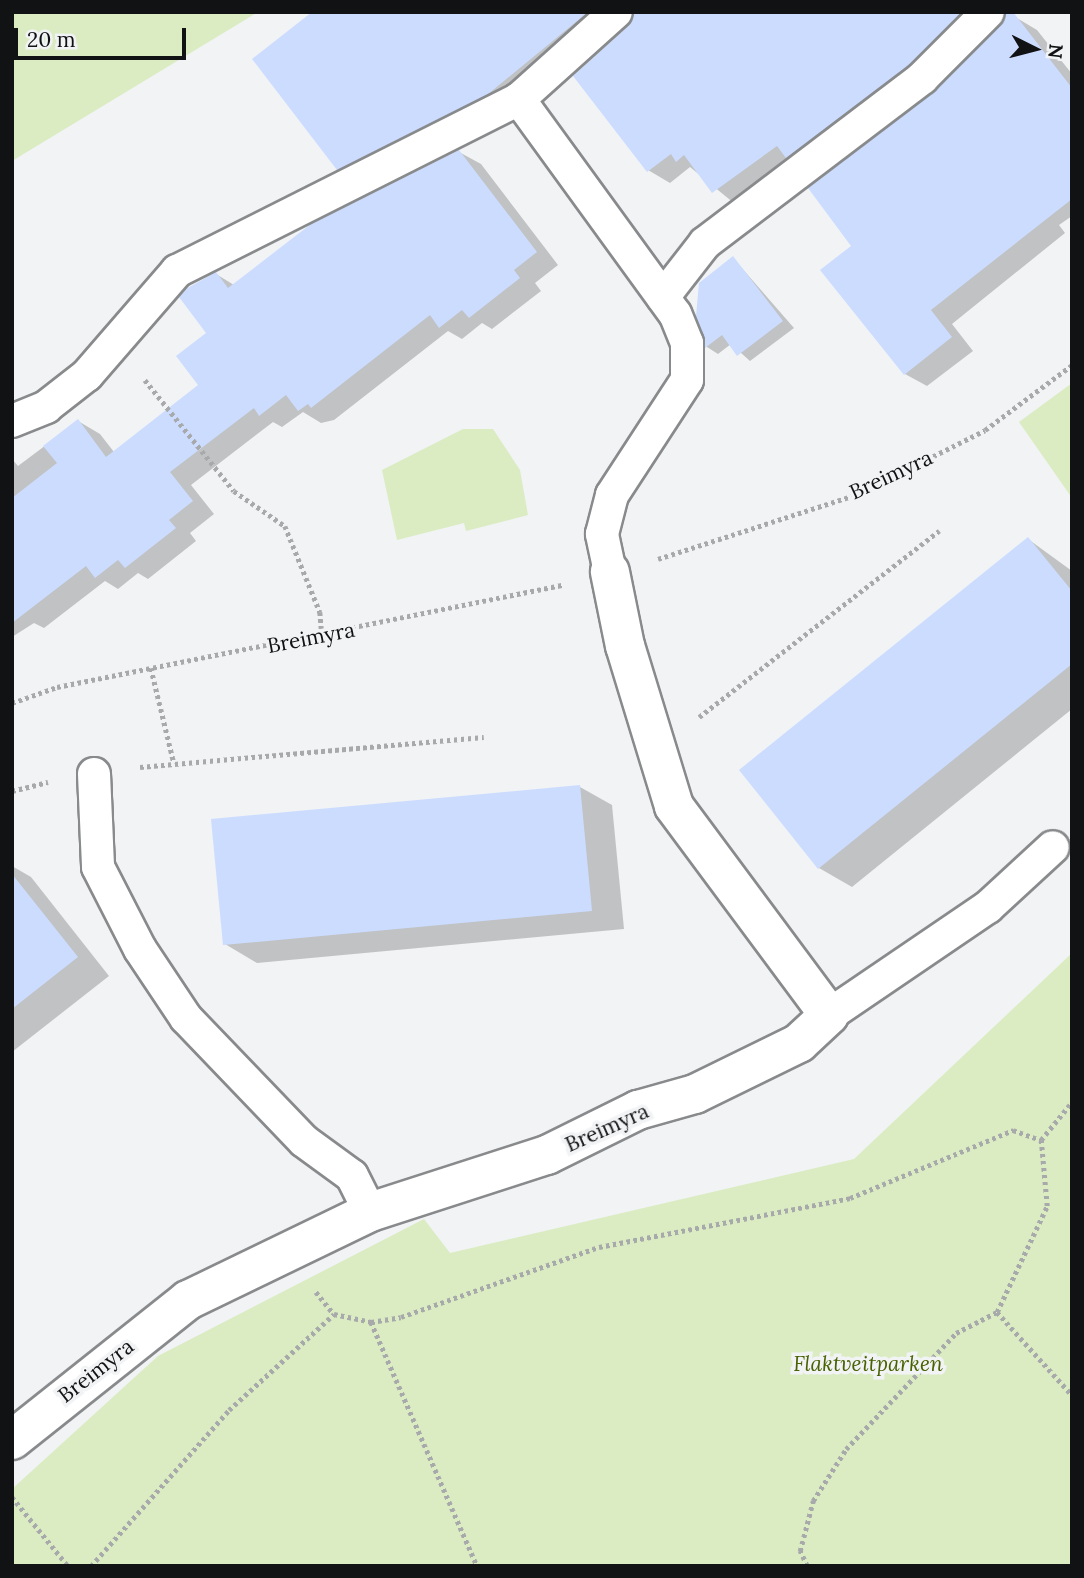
<!DOCTYPE html>
<style>
body{margin:0}
#map{position:relative;width:1084px;height:1578px;overflow:hidden;background:#f1f3f5;font-family:Lora,serif}
div>[style]{position:absolute}
.green>*{inset:0;background:#dbecc2}
.shadow>*{inset:0;background:#0003}
.building>*{inset:0;background:#ccdcff}
.path>*{height:4.5px;margin-top:-2.25px;transform-origin:0;background:repeating-linear-gradient(90deg,#a7a9ab 0 3.5px,transparent 0 7px)}
.roads{filter:drop-shadow(2px 0 #888a8c) drop-shadow(-2px 0 #888a8c) drop-shadow(0 2px #888a8c) drop-shadow(0 -2px #888a8c)}
.service>*{height:32px;margin:-16px;padding:0 16px;transform-origin:16px;border-radius:16px;background:#fff}
.minor>*{height:38px;margin:-19px;padding:0 19px;transform-origin:19px;border-radius:19px;background:#fff}
span{translate:-50% -50%;white-space:nowrap;text-align:center;line-height:1.15;-webkit-text-stroke:7px #f1f3f5;paint-order:stroke}
.street-label{font-size:21px;color:#111213}
.park-label{font-size:21px;color:#486101;font-style:italic}
.frame{position:absolute;inset:0;border:14px solid #111213;pointer-events:none}
.north{position:absolute;left:1000px;top:14px;width:70px;height:70px;-webkit-text-stroke:5px #f1f3f5;paint-order:stroke;rotate:96deg;font-size:19px;font-weight:700;line-height:28px;text-align:center;color:#111213}
.north::after{content:'';display:block;margin:auto;width:24px;height:32px;background:#111213;clip-path:polygon(50% 0,100% 100%,50% 72%,0 100%)}
.scale{position:absolute;left:14px;top:28px;width:172px;height:32px;box-sizing:border-box;border:4px solid #111213;border-top:0;padding-left:9px;font-size:21px;line-height:24px;white-space:nowrap;color:#111213;-webkit-text-stroke:5px #f1f3f5;paint-order:stroke}
</style>
<div id="map">
<div class="green">
<div style="clip-path:polygon(12px 12px,258px 12px,12px 161px)"></div>
<div style="clip-path:polygon(1072px 383px,1072px 498px,1019px 422px)"></div>
<div style="clip-path:polygon(463px 429px,493px 429px,520px 470px,528px 515px,466px 531px,464px 523px,397px 540px,382px 470px)"></div>
<div style="clip-path:polygon(1072px 953px,1072px 1566px,12px 1566px,12px 1489px,158px 1356px,424px 1219px,450px 1253px,854px 1159px)"></div>
</div>
<div class="shadow">
<div style="clip-path:polygon(316px 12px,624px 12px,509px 106px,360px 181px,338px 169px)"></div>
<div style="clip-path:polygon(712px 12px,975px 12px,984px 24px,735px 204px,690px 167px,670px 183px,648px 170px)"></div>
<div style="clip-path:polygon(1015px 17px,1037px 30px,1072px 74px,1072px 216px,1059px 225px,1065px 233px,952px 324px,973px 351px,927px 386px,905px 374px,853px 246px,934px 94px)"></div>
<div style="clip-path:polygon(459px 152px,481px 164px,558px 265px,535px 283px,541px 291px,492px 329px,482px 323px,462px 339px,448px 331px,334px 420px,321px 423px,303px 412px,282px 427px,273px 422px,191px 485px,214px 514px,190px 533px,196px 541px,148px 579px,138px 573px,118px 589px,105px 581px,44px 628px,34px 623px,12px 637px,12px 459px,18px 466px,78px 421px,100px 434px,114px 452px,200px 385px,216px 274px,234px 285px)"></div>
<div style="clip-path:polygon(733px 258px,794px 328px,750px 361px,731px 344px,718px 354px,707px 347px,697px 316px)"></div>
<div style="clip-path:polygon(1028px 539px,1072px 571px,1072px 709px,852px 887px,819px 868px,741px 770px)"></div>
<div style="clip-path:polygon(580px 787px,612px 805px,624px 929px,257px 963px,225px 944px)"></div>
<div style="clip-path:polygon(12px 866px,31px 877px,109px 976px,12px 1052px)"></div>
</div>
<div class="building">
<div style="clip-path:polygon(312px 12px,588px 12px,487px 95px,337px 170px,252px 59px)"></div>
<div style="clip-path:polygon(634px 12px,962px 12px,910px 64px,786px 158px,777px 146px,712px 193px,684px 155px,676px 162px,671px 154px,647px 172px,573px 76px,628px 26px)"></div>
<div style="clip-path:polygon(1006px 12px,1013px 12px,1072px 88px,1072px 199px,931px 310px,952px 337px,904px 375px,820px 270px,851px 246px,808px 188px,935px 91px,1001px 25px)"></div>
<div style="clip-path:polygon(459px 150px,537px 252px,514px 270px,520px 278px,469px 318px,462px 310px,439px 328px,430px 315px,311px 408px,308px 404px,298px 411px,286px 395px,259px 416px,254px 408px,170px 472px,193px 501px,169px 520px,176px 528px,125px 568px,118px 560px,95px 578px,86px 566px,12px 623px,12px 498px,57px 463px,43px 446px,78px 419px,106px 457px,198px 385px,176px 356px,206px 333px,179px 297px,184px 290px,216px 272px,228px 288px,311px 224px)"></div>
<div style="clip-path:polygon(733px 256px,783px 321px,737px 356px,722px 335px,705px 348px,696px 316px,699px 283px)"></div>
<div style="clip-path:polygon(1028px 537px,1072px 591px,1072px 664px,818px 869px,739px 770px)"></div>
<div style="clip-path:polygon(580px 785px,592px 911px,223px 945px,211px 819px)"></div>
<div style="clip-path:polygon(12px 874px,78px 957px,12px 1009px)"></div>
</div>
<div class="path">
<div style="left:145px;top:380px;width:142px;rotate:51.3deg"></div>
<div style="left:234px;top:491px;width:62px;rotate:34.5deg"></div>
<div style="left:285px;top:526px;width:93px;rotate:67.9deg"></div>
<div style="left:320px;top:612px;width:23px;rotate:85deg"></div>
<div style="left:658px;top:559px;width:210px;rotate:-18deg"></div>
<div style="left:858px;top:494px;width:142px;rotate:-26.7deg"></div>
<div style="left:985px;top:430px;width:109px;rotate:-36.8deg"></div>
<div style="left:151px;top:668px;width:98px;rotate:76.4deg"></div>
<div style="left:12px;top:703px;width:48px;rotate:-19.6deg"></div>
<div style="left:57px;top:687px;width:515px;rotate:-11.42deg"></div>
<div style="left:699px;top:717px;width:304px;rotate:-37.8deg"></div>
<div style="left:140px;top:767px;width:345px;rotate:-5deg"></div>
<div style="left:12px;top:791px;width:37px;rotate:-14deg"></div>
<div style="left:1041px;top:1140px;width:49px;rotate:-50.8deg"></div>
<div style="left:316px;top:1292px;width:28px;rotate:51deg"></div>
<div style="left:334px;top:1314px;width:38px;rotate:12deg"></div>
<div style="left:371px;top:1322px;width:30px;rotate:-9deg"></div>
<div style="left:401px;top:1317px;width:210px;rotate:-19.5deg"></div>
<div style="left:599px;top:1247px;width:256px;rotate:-11deg"></div>
<div style="left:850px;top:1198px;width:177px;rotate:-22.6deg"></div>
<div style="left:1013px;top:1130px;width:30px;rotate:20deg"></div>
<div style="left:997px;top:1312px;width:112px;rotate:47.9deg"></div>
<div style="left:371px;top:1322px;width:266px;rotate:66.5deg"></div>
<div style="left:12px;top:1497px;width:89px;rotate:50.9deg"></div>
<div style="left:91px;top:1566px;width:208px;rotate:-48.5deg"></div>
<div style="left:229px;top:1410px;width:142px;rotate:-42.4deg"></div>
<div style="left:807px;top:1566px;width:17px;rotate:-115deg"></div>
<div style="left:800px;top:1551px;width:52px;rotate:-75.4deg"></div>
<div style="left:813px;top:1501px;width:62px;rotate:-57.6deg"></div>
<div style="left:846px;top:1449px;width:160px;rotate:-46.5deg"></div>
<div style="left:956px;top:1333px;width:46px;rotate:-27.1deg"></div>
<div style="left:997px;top:1312px;width:117px;rotate:-64.7deg"></div>
<div style="left:1047px;top:1206px;width:66px;rotate:-95.2deg"></div>
</div>
<div class="roads">
<div class="service">
<div style="left:663px;top:297px;width:68px;rotate:-52.1deg"></div>
<div style="left:705px;top:243px;width:273px;rotate:-37.2deg"></div>
<div style="left:922px;top:78px;width:93px;rotate:-45deg"></div>
<div style="left:12px;top:421px;width:37px;rotate:-22deg"></div>
<div style="left:46px;top:407px;width:52px;rotate:-38deg"></div>
<div style="left:87px;top:375px;width:138px;rotate:-49.1deg"></div>
<div style="left:177px;top:271px;width:383px;rotate:-26.7deg"></div>
<div style="left:610px;top:572px;width:39px;rotate:-102deg"></div>
<div style="left:602px;top:534px;width:40px;rotate:-75.6deg"></div>
<div style="left:612px;top:495px;width:137px;rotate:-56.9deg"></div>
<div style="left:687px;top:380px;width:37px;rotate:-90deg"></div>
<div style="left:687px;top:343px;width:31px;rotate:-112deg"></div>
<div style="left:675px;top:314px;width:266px;rotate:-126deg"></div>
<div style="left:519px;top:99px;width:130px;rotate:-41.9deg"></div>
<div style="left:94px;top:774px;width:93px;rotate:87.5deg"></div>
<div style="left:98px;top:867px;width:92px;rotate:62.9deg"></div>
<div style="left:140px;top:949px;width:83px;rotate:56.3deg"></div>
<div style="left:186px;top:1018px;width:170px;rotate:46.2deg"></div>
<div style="left:304px;top:1141px;width:59px;rotate:36.1deg"></div>
<div style="left:352px;top:1176px;width:40px;rotate:63.4deg"></div>
<div style="left:829px;top:1015px;width:192px;rotate:-34.2deg"></div>
<div style="left:988px;top:907px;width:88px;rotate:-42.7deg"></div>
</div>
<div class="minor">
<div style="left:12px;top:1440px;width:225px;rotate:-38.5deg"></div>
<div style="left:188px;top:1300px;width:202px;rotate:-25.8deg"></div>
<div style="left:370px;top:1212px;width:186px;rotate:-17.9deg"></div>
<div style="left:547px;top:1155px;width:102px;rotate:-26.3deg"></div>
<div style="left:638px;top:1110px;width:59px;rotate:-15.7deg"></div>
<div style="left:695px;top:1094px;width:116px;rotate:-26.1deg"></div>
<div style="left:799px;top:1043px;width:41px;rotate:-43deg"></div>
<div style="left:829px;top:1015px;width:260px;rotate:-126.6deg"></div>
<div style="left:674px;top:806px;width:167px;rotate:-107deg"></div>
<div style="left:625px;top:646px;width:76px;rotate:-101.5deg"></div>
</div>
</div>
<div class="street-label">
<span style="left:891px;top:475px;rotate:-25deg">Breimyra</span>
<span style="left:311px;top:638px;rotate:-11deg">Breimyra</span>
<span style="left:607px;top:1128px;rotate:-24deg">Breimyra</span>
<span style="left:96px;top:1371px;rotate:-38deg">Breimyra</span>
</div>
<div class="park-label">
<span style="left:868px;top:1364px">Flaktveitparken</span>
</div>
<div class="frame"></div>
<div class="north">N</div>
<div class="scale">20 m</div>
</div>
